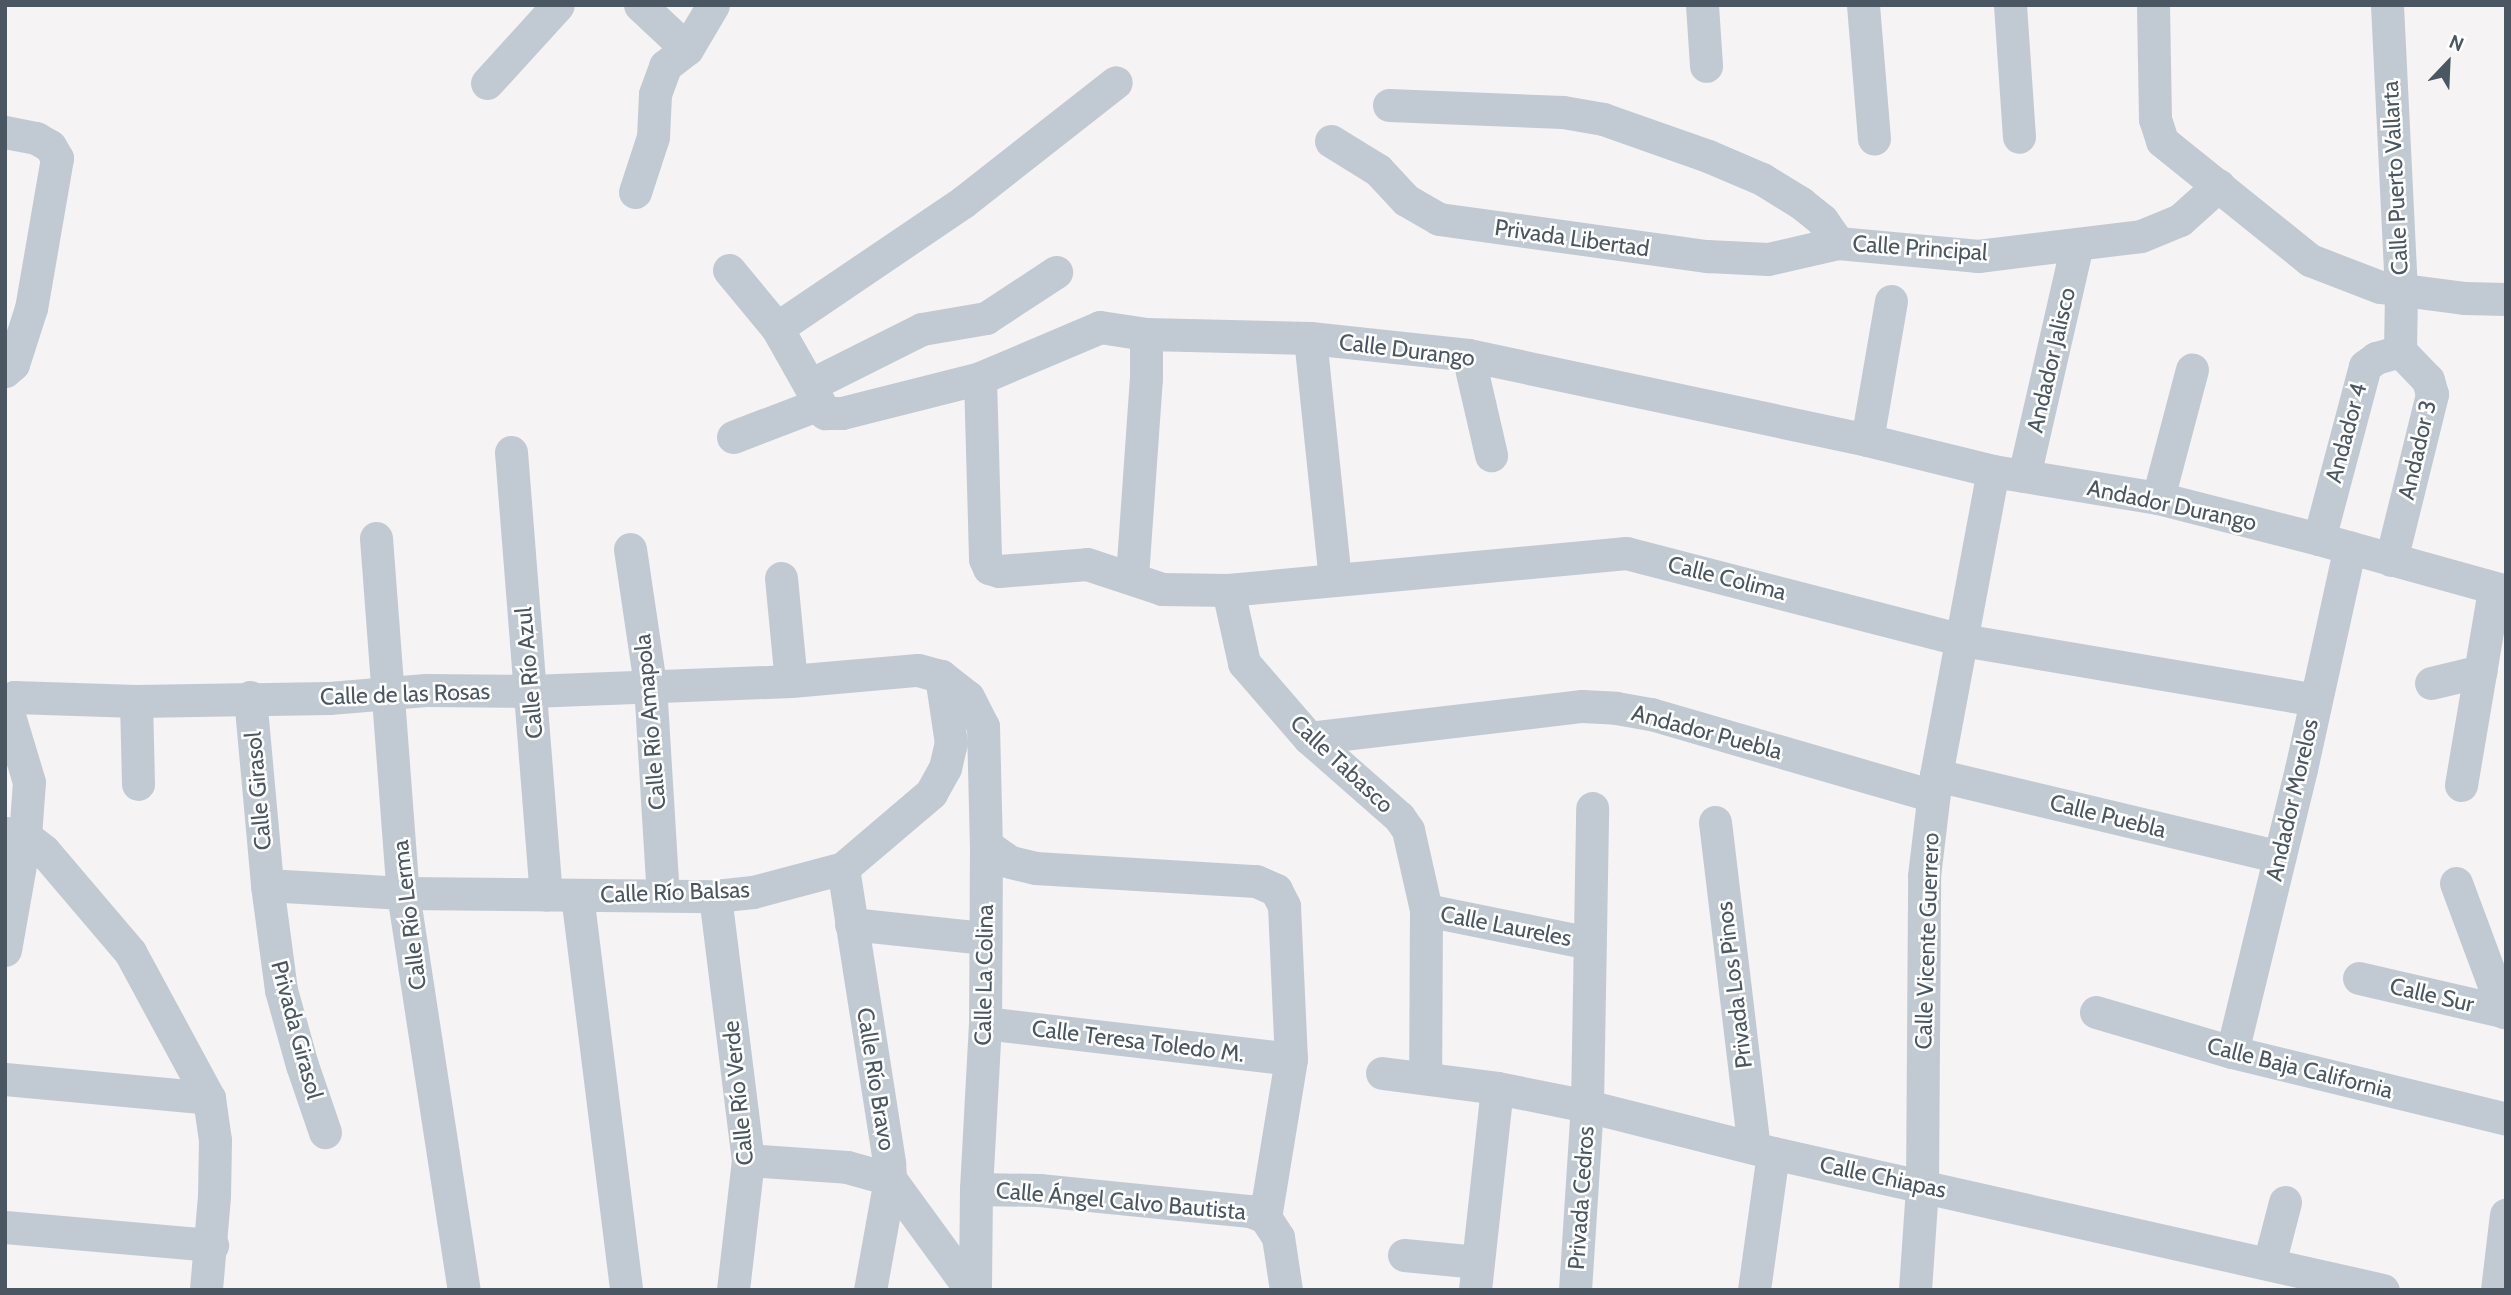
<!DOCTYPE html>
<meta charset="utf-8">
<style>
body{margin:0}
#map{position:relative;width:2511px;height:1295px;overflow:hidden;background:#f5f3f3;font-family:Cabin,sans-serif}
div>[style]{position:absolute}
.minor>*{height:33px;margin:-16.5px;padding:0 16.5px;transform-origin:16.5px;border-radius:16.5px;background:#c1cad2}
span{translate:-50% -50%;white-space:nowrap;text-align:center;line-height:1.15;-webkit-text-stroke:5px #fff;paint-order:stroke}
.street-label{font-size:23px;color:#4a5661}
.frame{position:absolute;inset:0;border:7px solid #4a5661;pointer-events:none}
.north{position:absolute;left:2413px;top:28px;width:70px;height:70px;-webkit-text-stroke:5px #fff;paint-order:stroke;rotate:23deg;font-size:19px;font-weight:700;line-height:28px;text-align:center;color:#4a5661}
.north::after{content:'';display:block;margin:auto;width:24px;height:32px;background:#4a5661;clip-path:polygon(50% 0,100% 100%,50% 72%,0 100%)}
</style>
<div id="map">
<div class="minor">
<div style="left:640px;top:5px;width:64px;rotate:43.1deg"></div>
<div style="left:1702px;top:5px;width:61px;rotate:86.2deg"></div>
<div style="left:1863px;top:5px;width:134px;rotate:85.3deg"></div>
<div style="left:2010px;top:5px;width:132px;rotate:86.1deg"></div>
<div style="left:2153px;top:5px;width:114px;rotate:89deg"></div>
<div style="left:2155px;top:119px;width:23px;rotate:72deg"></div>
<div style="left:2162px;top:141px;width:190px;rotate:38.8deg"></div>
<div style="left:2310px;top:260px;width:75px;rotate:21.1deg"></div>
<div style="left:2380px;top:287px;width:86px;rotate:7.4deg"></div>
<div style="left:2465px;top:298px;width:41px;rotate:1.4deg"></div>
<div style="left:2387px;top:5px;width:285px;rotate:87.2deg"></div>
<div style="left:2401px;top:290px;width:61px;rotate:90.9deg"></div>
<div style="left:487px;top:83px;width:105px;rotate:-47.7deg"></div>
<div style="left:1389px;top:105px;width:174px;rotate:2.3deg"></div>
<div style="left:1563px;top:112px;width:41px;rotate:9.9deg"></div>
<div style="left:1603px;top:119px;width:111px;rotate:19.4deg"></div>
<div style="left:1708px;top:156px;width:59px;rotate:23.1deg"></div>
<div style="left:1762px;top:179px;width:46px;rotate:31.6deg"></div>
<div style="left:1801px;top:203px;width:27px;rotate:39deg"></div>
<div style="left:1822px;top:220px;width:28px;rotate:55deg"></div>
<div style="left:5px;top:132px;width:32px;rotate:11deg"></div>
<div style="left:36px;top:138px;width:16px;rotate:30deg"></div>
<div style="left:50px;top:146px;width:14px;rotate:60deg"></div>
<div style="left:57px;top:158px;width:152px;rotate:99.8deg"></div>
<div style="left:31px;top:308px;width:59px;rotate:107.8deg"></div>
<div style="left:13px;top:364px;width:11px;rotate:139deg"></div>
<div style="left:1331px;top:141px;width:55px;rotate:31.7deg"></div>
<div style="left:1378px;top:170px;width:41px;rotate:47deg"></div>
<div style="left:1406px;top:200px;width:38px;rotate:30deg"></div>
<div style="left:1439px;top:219px;width:271px;rotate:7.9deg"></div>
<div style="left:1707px;top:256px;width:61px;rotate:2.8deg"></div>
<div style="left:1768px;top:259px;width:72px;rotate:-12.9deg"></div>
<div style="left:1838px;top:243px;width:141px;rotate:5.3deg"></div>
<div style="left:1978px;top:256px;width:164px;rotate:-7deg"></div>
<div style="left:2141px;top:236px;width:42px;rotate:-22.3deg"></div>
<div style="left:2180px;top:220px;width:52px;rotate:-41.9deg"></div>
<div style="left:635px;top:192px;width:58px;rotate:-71.9deg"></div>
<div style="left:653px;top:137px;width:43px;rotate:-87.3deg"></div>
<div style="left:655px;top:94px;width:30px;rotate:-70deg"></div>
<div style="left:665px;top:66px;width:28px;rotate:-38deg"></div>
<div style="left:687px;top:49px;width:51px;rotate:-59.4deg"></div>
<div style="left:729px;top:270px;width:75px;rotate:50.4deg"></div>
<div style="left:777px;top:328px;width:98px;rotate:60.5deg"></div>
<div style="left:825px;top:413px;width:17px"></div>
<div style="left:842px;top:413px;width:142px;rotate:-14.2deg"></div>
<div style="left:980px;top:378px;width:130px;rotate:-23deg"></div>
<div style="left:1100px;top:327px;width:47px;rotate:8.7deg"></div>
<div style="left:1146px;top:334px;width:164px;rotate:1.4deg"></div>
<div style="left:1310px;top:338px;width:159px;rotate:6.1deg"></div>
<div style="left:1468px;top:355px;width:408px;rotate:12deg"></div>
<div style="left:1867px;top:440px;width:130px;rotate:13.8deg"></div>
<div style="left:1993px;top:471px;width:167px;rotate:9.3deg"></div>
<div style="left:2158px;top:498px;width:166px;rotate:14.3deg"></div>
<div style="left:2319px;top:539px;width:194px;rotate:15.5deg"></div>
<div style="left:777px;top:328px;width:225px;rotate:-34.1deg"></div>
<div style="left:963px;top:202px;width:194px;rotate:-38.1deg"></div>
<div style="left:1310px;top:338px;width:243px;rotate:84.1deg"></div>
<div style="left:1468px;top:355px;width:103px;rotate:77deg"></div>
<div style="left:980px;top:378px;width:181px;rotate:88.4deg"></div>
<div style="left:985px;top:559px;width:10px;rotate:66deg"></div>
<div style="left:989px;top:568px;width:10px;rotate:17deg"></div>
<div style="left:999px;top:571px;width:88px;rotate:-4.5deg"></div>
<div style="left:1087px;top:564px;width:79px;rotate:18.4deg"></div>
<div style="left:1162px;top:589px;width:66px;rotate:0.9deg"></div>
<div style="left:1228px;top:590px;width:400px;rotate:-5.3deg"></div>
<div style="left:1626px;top:553px;width:347px;rotate:14.5deg"></div>
<div style="left:1962px;top:640px;width:358px;rotate:9.6deg"></div>
<div style="left:810px;top:385px;width:125px;rotate:-26.6deg"></div>
<div style="left:922px;top:329px;width:65px;rotate:-9.8deg"></div>
<div style="left:986px;top:318px;width:84px;rotate:-33.3deg"></div>
<div style="left:733px;top:437px;width:92px;rotate:-21deg"></div>
<div style="left:1867px;top:440px;width:141px;rotate:-80.2deg"></div>
<div style="left:511px;top:452px;width:444px;rotate:85.5deg"></div>
<div style="left:2024px;top:476px;width:238px;rotate:-77.1deg"></div>
<div style="left:2158px;top:498px;width:133px;rotate:-75.2deg"></div>
<div style="left:376px;top:538px;width:356px;rotate:85.7deg"></div>
<div style="left:403px;top:893px;width:402px;rotate:81.3deg"></div>
<div style="left:2319px;top:539px;width:179px;rotate:-75.1deg"></div>
<div style="left:2365px;top:366px;width:14px;rotate:-36deg"></div>
<div style="left:2376px;top:358px;width:25px;rotate:-16deg"></div>
<div style="left:630px;top:549px;width:137px;rotate:81.6deg"></div>
<div style="left:650px;top:685px;width:210px;rotate:86.5deg"></div>
<div style="left:2391px;top:560px;width:171px;rotate:-76.1deg"></div>
<div style="left:2432px;top:394px;width:15px;rotate:-106deg"></div>
<div style="left:2428px;top:380px;width:40px;rotate:-134deg"></div>
<div style="left:1132px;top:577px;width:198px;rotate:-86deg"></div>
<div style="left:1146px;top:379px;width:45px;rotate:-90deg"></div>
<div style="left:781px;top:578px;width:103px;rotate:84.5deg"></div>
<div style="left:1228px;top:590px;width:75px;rotate:77.6deg"></div>
<div style="left:1244px;top:663px;width:99px;rotate:49.1deg"></div>
<div style="left:1309px;top:738px;width:120px;rotate:41.3deg"></div>
<div style="left:1399px;top:817px;width:16px;rotate:55deg"></div>
<div style="left:1408px;top:830px;width:82px;rotate:77.3deg"></div>
<div style="left:1426px;top:910px;width:168px;rotate:90.3deg"></div>
<div style="left:2431px;top:683px;width:51px;rotate:-13.5deg"></div>
<div style="left:250px;top:697px;width:189px;rotate:84.8deg"></div>
<div style="left:267px;top:885px;width:106px;rotate:82.4deg"></div>
<div style="left:281px;top:990px;width:78px;rotate:74.4deg"></div>
<div style="left:302px;top:1065px;width:71px;rotate:71.1deg"></div>
<div style="left:136px;top:701px;width:83px;rotate:88.6deg"></div>
<div style="left:1309px;top:738px;width:275px;rotate:-6.7deg"></div>
<div style="left:1582px;top:706px;width:34px;rotate:3deg"></div>
<div style="left:1616px;top:708px;width:36px;rotate:10deg"></div>
<div style="left:1651px;top:714px;width:294px;rotate:16.2deg"></div>
<div style="left:1936px;top:775px;width:353px;rotate:13.4deg"></div>
<div style="left:2461px;top:785px;width:199px;rotate:-80.4deg"></div>
<div style="left:1715px;top:822px;width:328px;rotate:83.2deg"></div>
<div style="left:7px;top:833px;width:18px;rotate:9deg"></div>
<div style="left:25px;top:836px;width:24px;rotate:38deg"></div>
<div style="left:44px;top:851px;width:133px;rotate:49.6deg"></div>
<div style="left:130px;top:952px;width:166px;rotate:61.6deg"></div>
<div style="left:209px;top:1098px;width:42px;rotate:81.9deg"></div>
<div style="left:215px;top:1140px;width:56px;rotate:91deg"></div>
<div style="left:214px;top:1196px;width:94px;rotate:94.9deg"></div>
<div style="left:986px;top:845px;width:29px;rotate:35deg"></div>
<div style="left:1010px;top:862px;width:26px;rotate:13deg"></div>
<div style="left:1035px;top:868px;width:221px;rotate:3.4deg"></div>
<div style="left:1256px;top:881px;width:22px;rotate:24deg"></div>
<div style="left:1276px;top:890px;width:18px;rotate:63deg"></div>
<div style="left:1284px;top:906px;width:153px;rotate:87.4deg"></div>
<div style="left:1291px;top:1059px;width:160px;rotate:99.3deg"></div>
<div style="left:1265px;top:1217px;width:24px;rotate:57deg"></div>
<div style="left:1278px;top:1237px;width:54px;rotate:81.4deg"></div>
<div style="left:843px;top:868px;width:299px;rotate:81.1deg"></div>
<div style="left:889px;top:1163px;width:16px;rotate:86deg"></div>
<div style="left:890px;top:1179px;width:113px;rotate:100.2deg"></div>
<div style="left:2456px;top:883px;width:138px;rotate:69.6deg"></div>
<div style="left:267px;top:885px;width:136px;rotate:3.4deg"></div>
<div style="left:403px;top:893px;width:312px;rotate:0.6deg"></div>
<div style="left:715px;top:896px;width:38px;rotate:-6deg"></div>
<div style="left:753px;top:892px;width:93px;rotate:-14.9deg"></div>
<div style="left:843px;top:868px;width:116px;rotate:-40.4deg"></div>
<div style="left:931px;top:793px;width:29px;rotate:-61deg"></div>
<div style="left:945px;top:768px;width:26px;rotate:-77deg"></div>
<div style="left:951px;top:743px;width:68px;rotate:-98.5deg"></div>
<div style="left:577px;top:895px;width:398px;rotate:82.9deg"></div>
<div style="left:715px;top:896px;width:266px;rotate:82.9deg"></div>
<div style="left:748px;top:1160px;width:131px;rotate:96.6deg"></div>
<div style="left:1426px;top:910px;width:167px;rotate:11.4deg"></div>
<div style="left:851px;top:924px;width:135px;rotate:6deg"></div>
<div style="left:5px;top:950px;width:116px;rotate:-80deg"></div>
<div style="left:25px;top:836px;width:54px;rotate:-85.8deg"></div>
<div style="left:29px;top:782px;width:79px;rotate:-106.8deg"></div>
<div style="left:6px;top:706px;width:12px;rotate:-48deg"></div>
<div style="left:14px;top:697px;width:122px;rotate:1.9deg"></div>
<div style="left:136px;top:701px;width:193px;rotate:-0.9deg"></div>
<div style="left:329px;top:698px;width:97px;rotate:-4.7deg"></div>
<div style="left:426px;top:690px;width:105px;rotate:0.5deg"></div>
<div style="left:531px;top:691px;width:260px;rotate:-2.2deg"></div>
<div style="left:791px;top:681px;width:127px;rotate:-5deg"></div>
<div style="left:918px;top:670px;width:24px;rotate:15deg"></div>
<div style="left:941px;top:676px;width:34px;rotate:38deg"></div>
<div style="left:968px;top:697px;width:33px;rotate:63deg"></div>
<div style="left:983px;top:726px;width:119px;rotate:88.6deg"></div>
<div style="left:986px;top:845px;width:178px;rotate:90.3deg"></div>
<div style="left:985px;top:1023px;width:166px;rotate:93.1deg"></div>
<div style="left:976px;top:1189px;width:101px;rotate:90.6deg"></div>
<div style="left:2359px;top:978px;width:151px;rotate:13deg"></div>
<div style="left:2096px;top:1012px;width:142px;rotate:16.4deg"></div>
<div style="left:2232px;top:1052px;width:282px;rotate:13.7deg"></div>
<div style="left:985px;top:1023px;width:308px;rotate:6.7deg"></div>
<div style="left:2232px;top:1052px;width:291px;rotate:-76.3deg"></div>
<div style="left:2301px;top:769px;width:227px;rotate:-77.6deg"></div>
<div style="left:1382px;top:1073px;width:116px;rotate:7.4deg"></div>
<div style="left:1497px;top:1088px;width:92px;rotate:11.3deg"></div>
<div style="left:1587px;top:1106px;width:192px;rotate:14.2deg"></div>
<div style="left:1773px;top:1153px;width:625px;rotate:12.66deg"></div>
<div style="left:5px;top:1079px;width:205px;rotate:5.3deg"></div>
<div style="left:748px;top:1160px;width:99px;rotate:4deg"></div>
<div style="left:847px;top:1167px;width:45px;rotate:15.6deg"></div>
<div style="left:890px;top:1179px;width:137px;rotate:53.9deg"></div>
<div style="left:976px;top:1189px;width:63px;rotate:0.9deg"></div>
<div style="left:1039px;top:1190px;width:212px;rotate:5.7deg"></div>
<div style="left:1250px;top:1211px;width:16px;rotate:22deg"></div>
<div style="left:5px;top:1227px;width:208px;rotate:5deg"></div>
<div style="left:1404px;top:1255px;width:74px;rotate:5.4deg"></div>
<div style="left:2269px;top:1264px;width:64px;rotate:-75.5deg"></div>
<div style="left:1475px;top:1290px;width:203px;rotate:-83.8deg"></div>
<div style="left:1575px;top:1290px;width:184px;rotate:-86.3deg"></div>
<div style="left:1587px;top:1106px;width:298px;rotate:-89deg"></div>
<div style="left:1754px;top:1290px;width:138px;rotate:-82.1deg"></div>
<div style="left:1915px;top:1290px;width:104px;rotate:-86.1deg"></div>
<div style="left:1922px;top:1186px;width:310px;rotate:-89.6deg"></div>
<div style="left:1924px;top:876px;width:102px;rotate:-83.2deg"></div>
<div style="left:1936px;top:775px;width:309px;rotate:-79.4deg"></div>
<div style="left:2497px;top:1290px;width:76px;rotate:-83.2deg"></div>
</div>
<div class="street-label">
<span style="left:2395px;top:178px;rotate:-93deg">Calle Puerto Vallarta</span>
<span style="left:1572px;top:238px;rotate:8deg">Privada Libertad</span>
<span style="left:1920px;top:248px;rotate:4deg">Calle Principal</span>
<span style="left:1407px;top:350px;rotate:7deg">Calle Durango</span>
<span style="left:2051px;top:360px;rotate:-77deg">Andador Jalisco</span>
<span style="left:2346px;top:433px;rotate:-75deg">Andador 4</span>
<span style="left:2417px;top:450px;rotate:-77deg">Andador 3</span>
<span style="left:2172px;top:505px;rotate:12deg">Andador Durango</span>
<span style="left:1727px;top:578px;rotate:14deg">Calle Colima</span>
<span style="left:529px;top:673px;rotate:-95deg">Calle Río Azul</span>
<span style="left:405px;top:694px;rotate:-2deg">Calle de las Rosas</span>
<span style="left:650px;top:722px;rotate:-95deg">Calle Río Amapola</span>
<span style="left:1707px;top:732px;rotate:15deg">Andador Puebla</span>
<span style="left:1342px;top:764px;rotate:43deg">Calle Tabasco</span>
<span style="left:258px;top:791px;rotate:-95deg">Calle Girasol</span>
<span style="left:2292px;top:800px;rotate:-77deg">Andador Morelos</span>
<span style="left:2108px;top:816px;rotate:14deg">Calle Puebla</span>
<span style="left:675px;top:892px;rotate:-2deg">Calle Río Balsas</span>
<span style="left:409px;top:915px;rotate:-97deg">Calle Río Lerma</span>
<span style="left:1506px;top:926px;rotate:11deg">Calle Laureles</span>
<span style="left:1927px;top:941px;rotate:-88deg">Calle Vicente Guerrero</span>
<span style="left:984px;top:975px;rotate:-89deg">Calle La Colina</span>
<span style="left:1734px;top:985px;rotate:-97deg">Privada Los Pinos</span>
<span style="left:2432px;top:995px;rotate:13deg">Calle Sur</span>
<span style="left:297px;top:1030px;rotate:75deg">Privada Girasol</span>
<span style="left:1138px;top:1041px;rotate:7deg">Calle Teresa Toledo M.</span>
<span style="left:2300px;top:1068px;rotate:14deg">Calle Baja California</span>
<span style="left:876px;top:1079px;rotate:81deg">Calle Río Bravo</span>
<span style="left:738px;top:1093px;rotate:-96deg">Calle Río Verde</span>
<span style="left:1883px;top:1177px;rotate:12deg">Calle Chiapas</span>
<span style="left:1581px;top:1198px;rotate:-86deg">Privada Cedros</span>
<span style="left:1121px;top:1201px;rotate:5deg">Calle Ángel Calvo Bautista</span>
</div>
<div class="frame"></div>
<div class="north">N</div>
</div>
